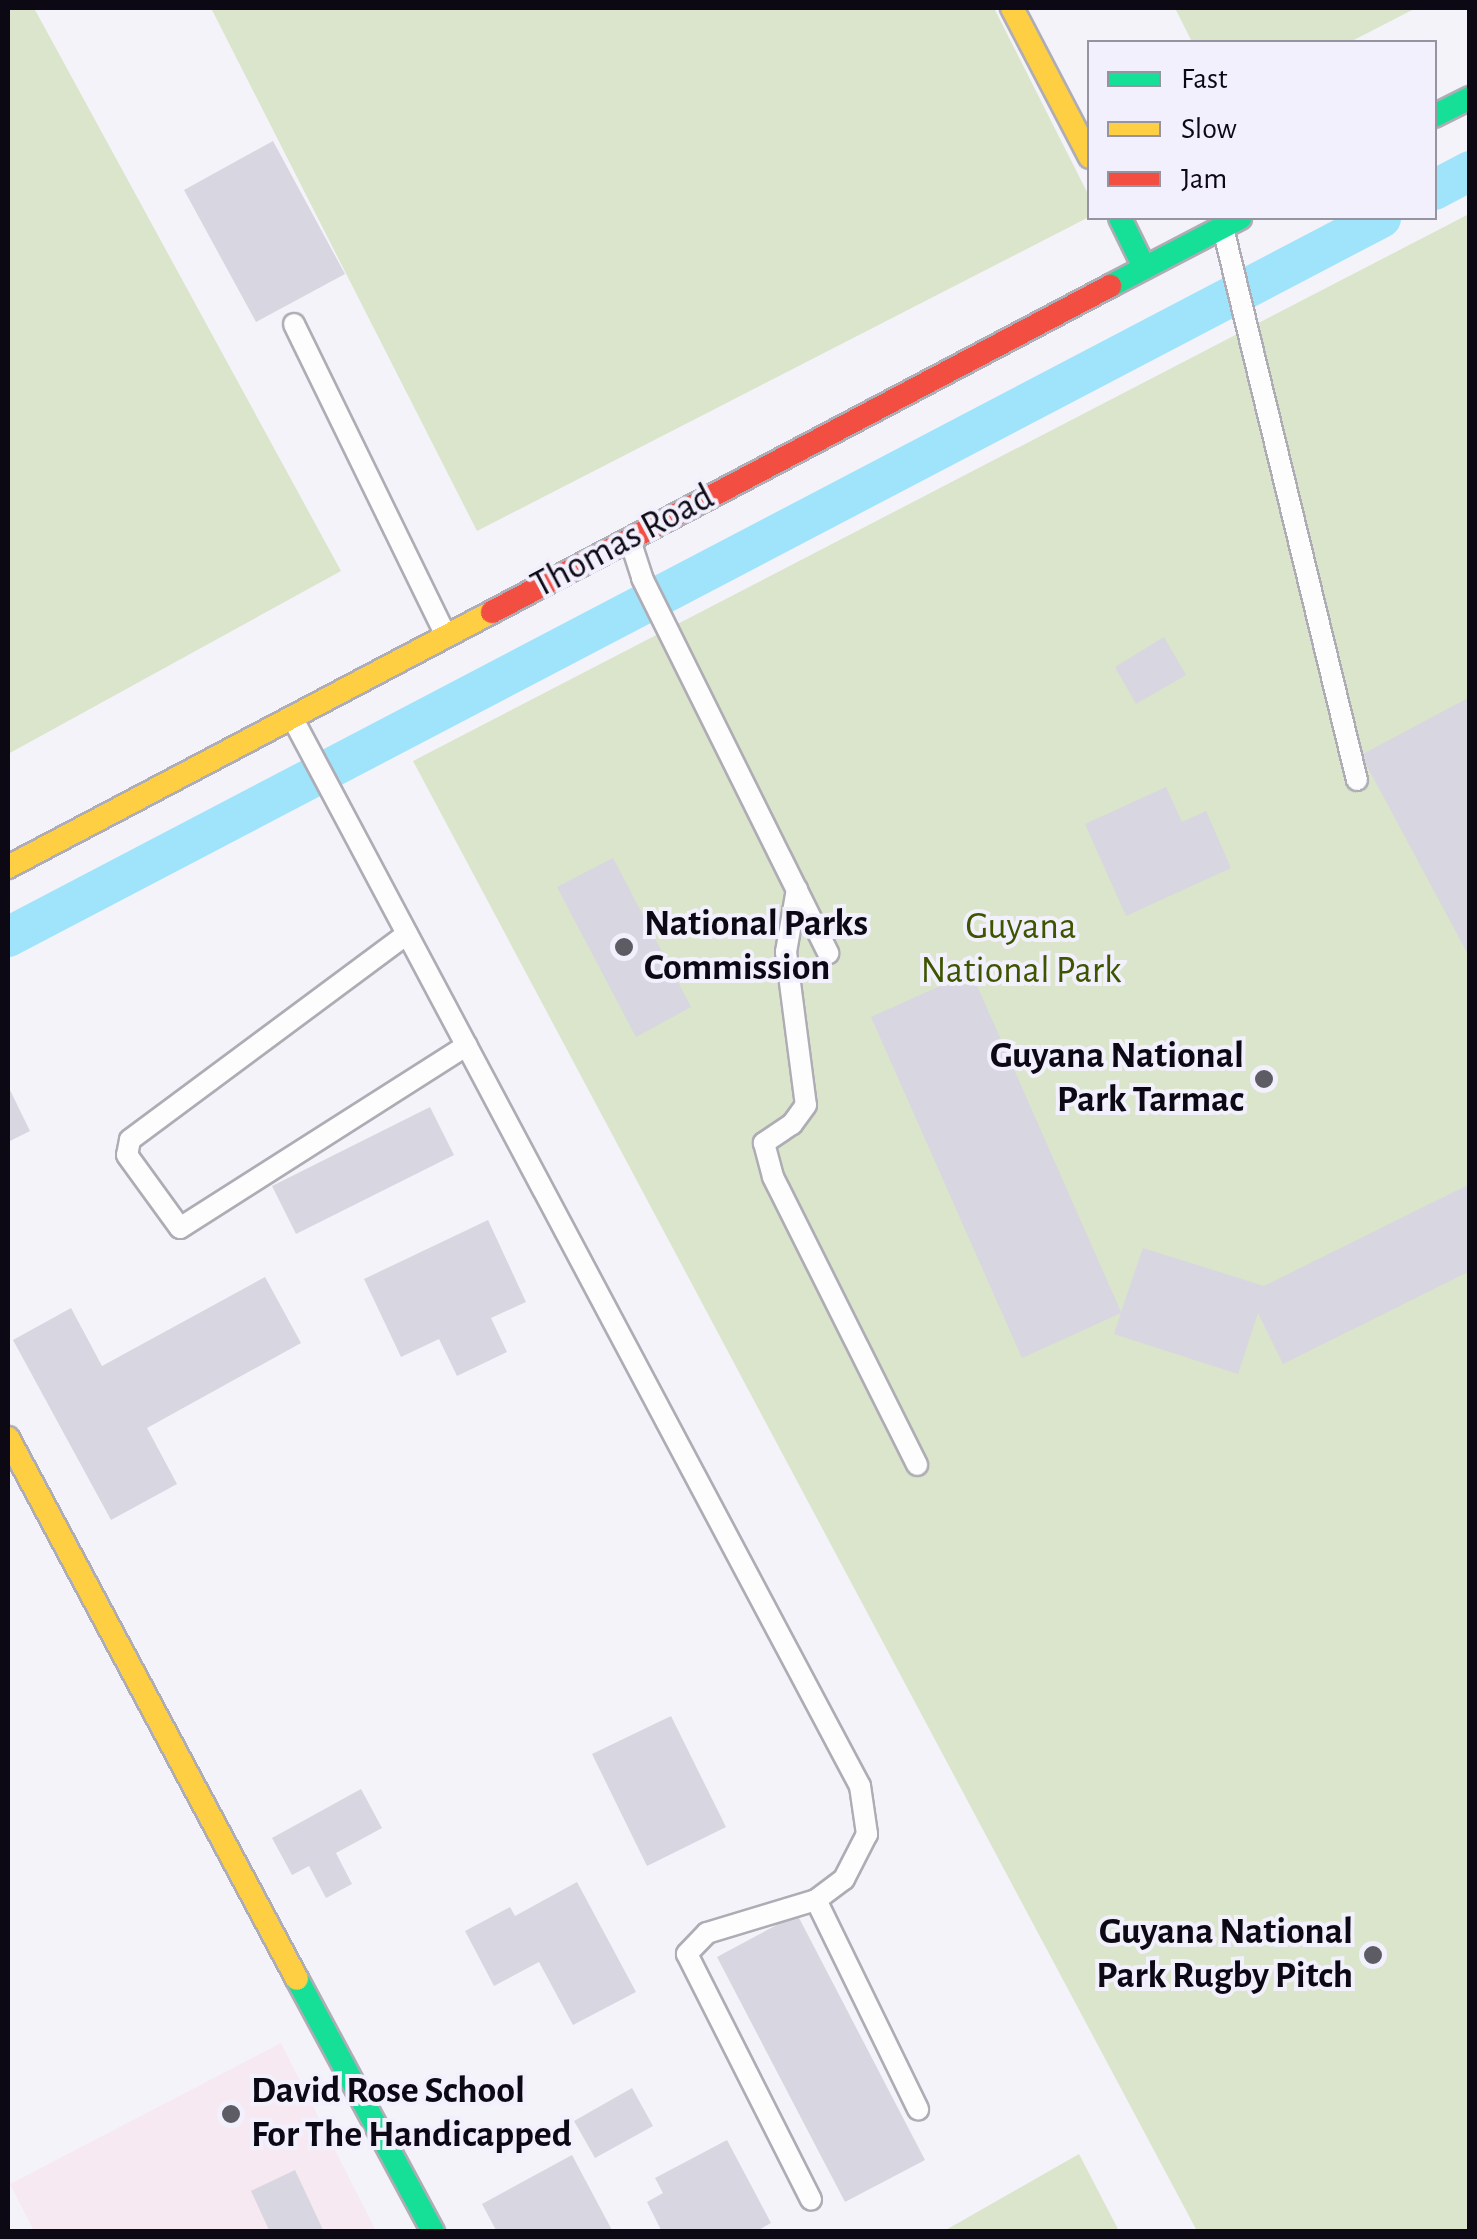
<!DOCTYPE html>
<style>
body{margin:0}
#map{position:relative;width:1477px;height:2239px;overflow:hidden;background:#f4f3fa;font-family:"Alegreya Sans",sans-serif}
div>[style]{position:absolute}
.education>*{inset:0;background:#f7e9f1}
.green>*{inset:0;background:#dae5cb}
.canal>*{height:40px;margin:-20px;padding:0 20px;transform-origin:20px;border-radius:20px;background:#a0e4fb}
.building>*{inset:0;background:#d8d6e0}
.roads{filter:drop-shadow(2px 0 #aeacb4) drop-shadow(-2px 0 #aeacb4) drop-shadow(0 2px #aeacb4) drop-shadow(0 -2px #aeacb4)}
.lane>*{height:20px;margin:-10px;padding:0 10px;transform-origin:10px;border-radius:10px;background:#fdfdfe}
.fast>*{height:22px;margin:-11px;padding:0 11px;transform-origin:11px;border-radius:11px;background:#16e098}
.slow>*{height:22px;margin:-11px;padding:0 11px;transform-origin:11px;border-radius:11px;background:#ffcf43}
.jam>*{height:22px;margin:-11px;padding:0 11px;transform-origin:11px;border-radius:11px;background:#f24e42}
.dots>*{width:28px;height:28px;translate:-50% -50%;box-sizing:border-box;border:5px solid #f2f0fd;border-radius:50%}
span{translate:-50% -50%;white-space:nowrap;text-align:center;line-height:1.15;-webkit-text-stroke:8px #f2f0fd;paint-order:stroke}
.street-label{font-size:38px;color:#0c0914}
.poi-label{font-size:38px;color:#0c0914;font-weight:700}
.left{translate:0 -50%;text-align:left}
.right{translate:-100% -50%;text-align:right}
.park-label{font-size:38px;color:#3e5500}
.frame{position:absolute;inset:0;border:10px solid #0c0914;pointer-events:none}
.legend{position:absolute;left:1087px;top:40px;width:350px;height:180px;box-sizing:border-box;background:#f2f0fd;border:2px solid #9694a0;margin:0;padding:12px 18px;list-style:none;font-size:30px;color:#0c0914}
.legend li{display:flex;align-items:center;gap:20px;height:50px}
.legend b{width:50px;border:2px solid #9694a0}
</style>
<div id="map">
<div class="education">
<div style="clip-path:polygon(281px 2043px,376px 2231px,34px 2231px,10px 2184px)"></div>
</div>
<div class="green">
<div style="clip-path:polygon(8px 8px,34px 8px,341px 571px,8px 754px)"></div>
<div style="clip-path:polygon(211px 8px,994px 8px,1089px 196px,1089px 217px,477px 531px)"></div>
<div style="clip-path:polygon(1175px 8px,1416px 8px,1350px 42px,1192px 42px)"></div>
<div style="clip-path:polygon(1469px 214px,1469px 2231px,1197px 2231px,413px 761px)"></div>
<div style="clip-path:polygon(1079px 2154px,1119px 2231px,944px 2231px)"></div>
</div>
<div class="canal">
<div style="left:1434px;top:190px;width:41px;rotate:-27.8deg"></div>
<div style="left:8px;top:937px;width:1550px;rotate:-27.64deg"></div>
</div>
<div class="building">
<div style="clip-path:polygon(273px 141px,345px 274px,256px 322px,184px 190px)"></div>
<div style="clip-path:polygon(1164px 637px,1186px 675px,1136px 704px,1115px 667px)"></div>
<div style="clip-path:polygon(1470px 697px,1468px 729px,1470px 958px,1361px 755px)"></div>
<div style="clip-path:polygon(1166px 787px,1182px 822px,1206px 811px,1231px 868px,1126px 916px,1085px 824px)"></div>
<div style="clip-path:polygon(613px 858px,691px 1007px,636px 1037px,557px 887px)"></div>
<div style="clip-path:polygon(971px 972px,1121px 1312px,1143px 1248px,1264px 1286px,1470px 1184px,1470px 1271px,1283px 1364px,1258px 1313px,1238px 1374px,1114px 1334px,1121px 1313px,1022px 1358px,871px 1017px)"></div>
<div style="clip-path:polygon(8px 1086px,30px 1131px,8px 1142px)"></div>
<div style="clip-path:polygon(430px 1107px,454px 1155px,296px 1234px,272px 1186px)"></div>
<div style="clip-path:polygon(488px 1220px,526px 1302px,491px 1318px,507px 1352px,457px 1376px,439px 1339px,401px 1357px,364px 1279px)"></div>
<div style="clip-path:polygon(265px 1277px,301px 1343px,147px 1428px,177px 1484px,111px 1520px,13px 1340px,71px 1308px,102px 1366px)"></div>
<div style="clip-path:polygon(671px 1716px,726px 1827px,647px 1866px,592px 1754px)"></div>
<div style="clip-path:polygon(361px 1789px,382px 1828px,336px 1853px,352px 1884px,326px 1898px,309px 1866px,292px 1875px,272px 1838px)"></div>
<div style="clip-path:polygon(577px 1882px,636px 1992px,573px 2025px,539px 1962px,494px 1986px,465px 1931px,510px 1907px,515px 1916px)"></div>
<div style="clip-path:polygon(797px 1914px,925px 2160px,845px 2202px,717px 1957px)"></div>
<div style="clip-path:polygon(632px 2088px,653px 2126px,595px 2158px,574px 2121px)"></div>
<div style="clip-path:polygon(727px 2140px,771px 2223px,755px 2232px,662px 2232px,647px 2202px,663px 2193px,655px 2178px)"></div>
<div style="clip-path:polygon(572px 2155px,613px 2232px,497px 2232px,482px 2204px)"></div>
<div style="clip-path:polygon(295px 2170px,324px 2232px,270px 2232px,251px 2191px)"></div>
</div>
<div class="roads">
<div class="lane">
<div style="left:1223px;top:228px;width:568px;rotate:76.36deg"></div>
<div style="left:294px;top:324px;width:345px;rotate:64deg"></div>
<div style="left:630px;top:540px;width:40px;rotate:72deg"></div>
<div style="left:642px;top:578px;width:419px;rotate:63.6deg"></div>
<div style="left:294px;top:721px;width:1206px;rotate:62.01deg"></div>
<div style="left:860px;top:1786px;width:49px;rotate:81.7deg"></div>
<div style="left:867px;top:1834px;width:51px;rotate:117.1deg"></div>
<div style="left:844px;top:1879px;width:35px;rotate:143deg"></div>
<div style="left:816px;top:1900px;width:114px;rotate:163.2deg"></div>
<div style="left:707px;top:1933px;width:29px;rotate:134deg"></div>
<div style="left:687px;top:1954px;width:275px;rotate:63.2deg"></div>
<div style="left:797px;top:889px;width:64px;rotate:99.9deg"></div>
<div style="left:786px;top:952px;width:154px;rotate:82.6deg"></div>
<div style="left:806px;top:1105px;width:24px;rotate:126deg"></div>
<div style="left:792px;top:1124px;width:34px;rotate:146deg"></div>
<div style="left:764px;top:1143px;width:35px;rotate:75deg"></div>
<div style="left:773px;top:1177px;width:322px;rotate:63.4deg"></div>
<div style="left:407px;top:934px;width:345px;rotate:143.4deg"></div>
<div style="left:130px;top:1140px;width:15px;rotate:101deg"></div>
<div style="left:127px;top:1155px;width:90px;rotate:54deg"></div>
<div style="left:180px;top:1228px;width:340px;rotate:-32.5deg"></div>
<div style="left:816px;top:1900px;width:233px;rotate:64deg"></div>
</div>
<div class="fast">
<div style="left:1434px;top:116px;width:40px;rotate:-26.6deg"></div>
<div style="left:1120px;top:218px;width:55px;rotate:63.9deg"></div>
<div style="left:1110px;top:286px;width:147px;rotate:-27.6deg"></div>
<div style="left:297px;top:1979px;width:287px;rotate:61.7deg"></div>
</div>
<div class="slow">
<div style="left:1012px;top:8px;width:168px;rotate:62.4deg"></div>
<div style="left:8px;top:867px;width:547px;rotate:-27.78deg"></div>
<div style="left:8px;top:1438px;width:613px;rotate:61.89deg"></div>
</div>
<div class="jam">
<div style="left:492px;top:612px;width:699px;rotate:-27.81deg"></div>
</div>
</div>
<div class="dots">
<div style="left:624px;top:947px;background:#5d5b64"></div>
<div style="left:1264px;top:1079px;background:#5d5b64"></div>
<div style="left:1373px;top:1955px;background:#5d5b64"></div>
<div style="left:231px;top:2114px;background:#5d5b64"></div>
</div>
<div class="street-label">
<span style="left:623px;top:542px;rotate:-28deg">Thomas Road</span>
</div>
<div class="poi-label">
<span class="left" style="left:644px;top:947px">National Parks<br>Commission</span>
<span class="right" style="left:1244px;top:1079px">Guyana National<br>Park Tarmac</span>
<span class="right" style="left:1353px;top:1955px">Guyana National<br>Park Rugby Pitch</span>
<span class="left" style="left:251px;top:2114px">David Rose School<br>For The Handicapped</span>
</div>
<div class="park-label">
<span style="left:1021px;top:950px">Guyana<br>National Park</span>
</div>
<div class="frame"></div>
<ul class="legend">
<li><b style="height:12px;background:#16e098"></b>Fast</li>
<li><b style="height:12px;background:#ffcf43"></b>Slow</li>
<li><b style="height:12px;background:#f24e42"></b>Jam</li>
</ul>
</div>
